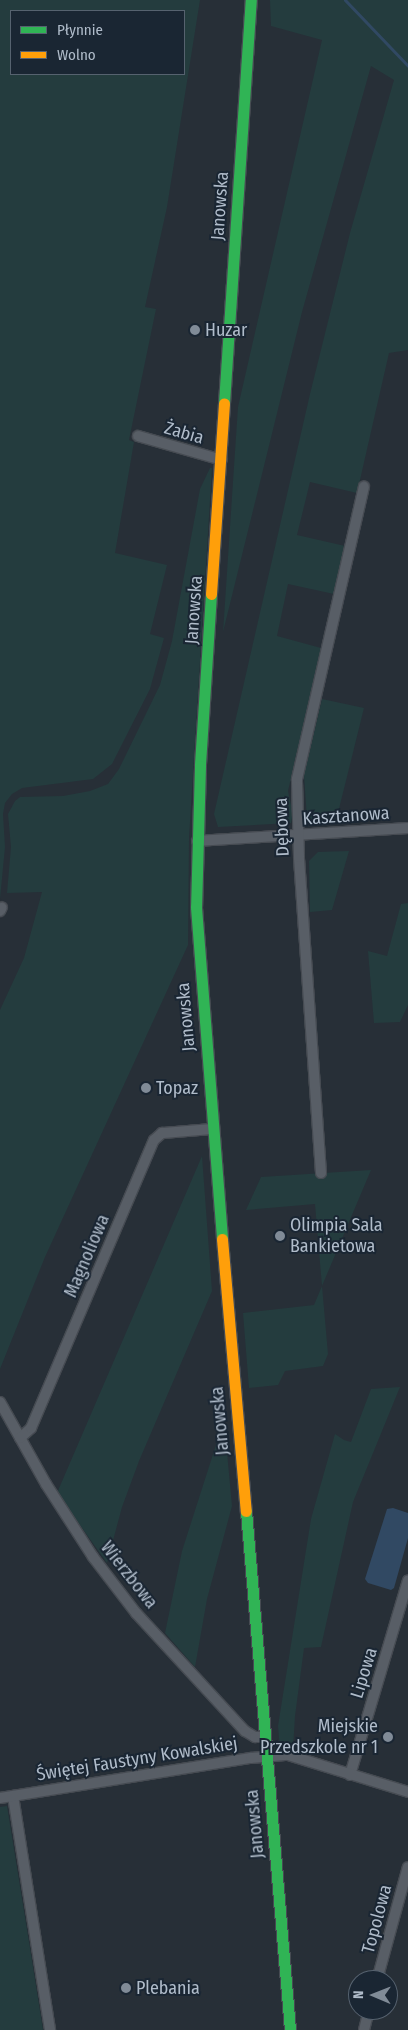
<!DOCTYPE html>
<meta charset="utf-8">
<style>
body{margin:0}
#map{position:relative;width:408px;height:2030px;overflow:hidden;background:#272f37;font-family:"Fira Sans Condensed",sans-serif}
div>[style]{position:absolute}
.green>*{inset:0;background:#243c3e}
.water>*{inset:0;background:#314963}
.stream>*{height:3px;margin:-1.5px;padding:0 1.5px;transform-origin:1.5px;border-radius:1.5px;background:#314963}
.roads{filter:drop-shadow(1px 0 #464b52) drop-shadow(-1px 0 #464b52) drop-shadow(0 1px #464b52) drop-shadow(0 -1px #464b52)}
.street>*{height:10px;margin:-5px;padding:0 5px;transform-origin:5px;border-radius:5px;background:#585e66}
.fast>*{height:11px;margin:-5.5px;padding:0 5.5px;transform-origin:5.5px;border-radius:5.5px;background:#30b455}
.slow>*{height:11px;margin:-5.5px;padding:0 5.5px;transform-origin:5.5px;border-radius:5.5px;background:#ff9f0a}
.dots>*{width:14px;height:14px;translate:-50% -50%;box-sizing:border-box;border:2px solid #1a2633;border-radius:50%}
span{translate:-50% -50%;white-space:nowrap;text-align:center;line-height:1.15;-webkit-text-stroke:4px #1a2633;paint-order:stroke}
.street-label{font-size:18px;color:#b0bcca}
.poi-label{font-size:18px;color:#b0bcca}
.left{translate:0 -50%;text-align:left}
.right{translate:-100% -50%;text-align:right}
.legend{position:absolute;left:10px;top:10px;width:175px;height:65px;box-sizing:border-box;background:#1a2633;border:1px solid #56626f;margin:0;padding:6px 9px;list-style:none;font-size:15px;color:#b0bcca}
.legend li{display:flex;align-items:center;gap:10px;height:25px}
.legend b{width:25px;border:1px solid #56626f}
.north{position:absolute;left:348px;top:1970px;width:50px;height:50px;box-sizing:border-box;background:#1a2633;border:1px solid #56626f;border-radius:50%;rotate:271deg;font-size:14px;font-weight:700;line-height:20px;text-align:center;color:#b0bcca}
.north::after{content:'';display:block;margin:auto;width:18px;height:22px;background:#808b97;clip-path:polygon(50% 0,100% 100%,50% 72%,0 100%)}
</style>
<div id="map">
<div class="green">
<div style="clip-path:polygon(evenodd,0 0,200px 0,167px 207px,145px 307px,156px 309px,129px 440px,134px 442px,115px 553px,167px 565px,150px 634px,164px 638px,150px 689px,112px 764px,93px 779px,22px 788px,12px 794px,5px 803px,3px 814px,5px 847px,0 899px,0 0,11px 11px,184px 11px,184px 74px,11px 74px,11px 11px)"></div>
<div style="clip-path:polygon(270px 0,408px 0,408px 350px,389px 353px,357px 493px,310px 482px,297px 535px,345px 546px,334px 594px,288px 584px,277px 636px,321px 648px,288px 791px,293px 814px,291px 823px,218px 827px,214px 814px,310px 394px,350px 233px,394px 80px,371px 66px,302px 312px,223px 632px,238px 407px,322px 40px,271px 26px)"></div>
<div style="clip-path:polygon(210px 468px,212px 468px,189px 838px,188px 945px,45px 1257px,0 1369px,0 1010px,24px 958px,42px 892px,7px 893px,11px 847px,8px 814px,15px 801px,20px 797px,63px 796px,90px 791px,108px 784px,119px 769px,160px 685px,172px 641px,200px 489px)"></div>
<div style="clip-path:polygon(322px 699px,364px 708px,337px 817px,307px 819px,304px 775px)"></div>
<div style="clip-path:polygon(349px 851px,332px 910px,310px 912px,309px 861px,318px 852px)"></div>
<div style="clip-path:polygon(408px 903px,408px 1005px,400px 1022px,374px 1023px,368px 951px,387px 956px,401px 904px)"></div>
<div style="clip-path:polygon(202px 1156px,212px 1291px,139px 1461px,122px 1507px,107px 1563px,57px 1493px)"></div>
<div style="clip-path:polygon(371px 1170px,322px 1286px,328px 1354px,323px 1366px,285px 1371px,278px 1385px,249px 1388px,243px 1313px,314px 1305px,322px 1286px,315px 1204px,246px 1210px,261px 1177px)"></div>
<div style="clip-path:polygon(400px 1387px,353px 1502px,321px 1647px,304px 1648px,295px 1716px,293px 1749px,280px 1749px,278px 1726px,311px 1519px,335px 1434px,344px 1440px,351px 1442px,371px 1389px)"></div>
<div style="clip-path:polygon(224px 1420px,232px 1506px,207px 1599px,195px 1667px,165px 1633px,182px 1551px)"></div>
<div style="clip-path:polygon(7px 1806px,30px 1948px,43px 2030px,0 2030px,0 1807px)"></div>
</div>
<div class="water">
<div style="clip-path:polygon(393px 1508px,408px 1513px,408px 1538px,394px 1588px,391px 1590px,368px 1583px,365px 1579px,387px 1509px)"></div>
</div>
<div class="stream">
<div style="left:345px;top:0;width:91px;rotate:46.3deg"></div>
</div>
<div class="roads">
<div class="street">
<div style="left:138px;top:436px;width:87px;rotate:15.9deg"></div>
<div style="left:197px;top:841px;width:211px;rotate:-3.5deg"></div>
<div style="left:0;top:911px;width:4px;rotate:-63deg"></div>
<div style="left:321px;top:1173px;width:317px;rotate:-94deg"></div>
<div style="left:299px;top:857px;width:78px;rotate:-91.5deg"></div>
<div style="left:297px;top:779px;width:300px;rotate:-77.1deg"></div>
<div style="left:0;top:1402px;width:94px;rotate:60.7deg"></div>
<div style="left:46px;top:1484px;width:87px;rotate:57.2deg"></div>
<div style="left:93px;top:1557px;width:71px;rotate:52.5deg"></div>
<div style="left:136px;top:1613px;width:161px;rotate:47.3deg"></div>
<div style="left:245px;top:1731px;width:12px;rotate:31deg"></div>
<div style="left:255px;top:1737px;width:10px"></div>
<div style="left:20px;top:1438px;width:15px;rotate:-42deg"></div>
<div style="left:31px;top:1428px;width:313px;rotate:-66.9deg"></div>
<div style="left:154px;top:1140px;width:11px;rotate:-41deg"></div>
<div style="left:162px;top:1133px;width:51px;rotate:-4.5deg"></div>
<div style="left:350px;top:1775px;width:203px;rotate:-73.4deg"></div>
<div style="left:13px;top:1796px;width:237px;rotate:81deg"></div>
<div style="left:0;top:1798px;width:254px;rotate:-9.1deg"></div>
<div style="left:251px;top:1758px;width:37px;rotate:-5deg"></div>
<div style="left:288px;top:1755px;width:126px;rotate:17.1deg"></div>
<div style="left:377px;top:1980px;width:117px;rotate:-74.7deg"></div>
<div style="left:364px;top:2030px;width:21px;rotate:-76deg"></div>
</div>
<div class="fast">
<div style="left:224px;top:403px;width:404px;rotate:-86.2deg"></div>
<div style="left:211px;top:594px;width:172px;rotate:93.7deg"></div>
<div style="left:200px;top:766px;width:141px;rotate:91.6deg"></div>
<div style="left:196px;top:907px;width:333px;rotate:85.5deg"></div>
<div style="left:246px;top:1511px;width:521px;rotate:85.15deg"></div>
</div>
<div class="slow">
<div style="left:211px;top:594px;width:191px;rotate:-86.1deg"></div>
<div style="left:222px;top:1239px;width:273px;rotate:85deg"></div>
</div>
</div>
<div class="dots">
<div style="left:195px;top:330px;background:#808b97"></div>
<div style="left:146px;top:1088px;background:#808b97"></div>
<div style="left:280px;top:1236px;background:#808b97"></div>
<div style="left:388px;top:1737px;background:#808b97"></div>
<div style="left:126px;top:1988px;background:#808b97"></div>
</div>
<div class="street-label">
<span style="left:220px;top:206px;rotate:-86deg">Janowska</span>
<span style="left:184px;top:433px;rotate:16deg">Żabia</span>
<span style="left:194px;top:610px;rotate:-86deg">Janowska</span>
<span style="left:346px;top:816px;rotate:-4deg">Kasztanowa</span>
<span style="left:282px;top:827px;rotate:-92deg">Dębowa</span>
<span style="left:186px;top:1017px;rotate:-95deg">Janowska</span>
<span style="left:87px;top:1256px;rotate:-67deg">Magnoliowa</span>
<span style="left:220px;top:1421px;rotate:-95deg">Janowska</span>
<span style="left:129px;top:1575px;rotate:52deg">Wierzbowa</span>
<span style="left:364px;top:1673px;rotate:-73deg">Lipowa</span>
<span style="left:137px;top:1759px;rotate:-9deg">Świętej Faustyny Kowalskiej</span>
<span style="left:255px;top:1824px;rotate:-95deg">Janowska</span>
<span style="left:377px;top:1919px;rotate:-75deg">Topolowa</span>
</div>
<div class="poi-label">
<span class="left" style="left:205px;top:330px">Huzar</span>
<span class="left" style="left:156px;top:1088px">Topaz</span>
<span class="left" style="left:290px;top:1236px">Olimpia Sala<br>Bankietowa</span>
<span class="right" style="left:378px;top:1737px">Miejskie<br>Przedszkole nr 1</span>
<span class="left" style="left:136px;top:1988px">Plebania</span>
</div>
<ul class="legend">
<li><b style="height:6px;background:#30b455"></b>Płynnie</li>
<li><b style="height:6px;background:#ff9f0a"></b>Wolno</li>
</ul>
<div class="north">N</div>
</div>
